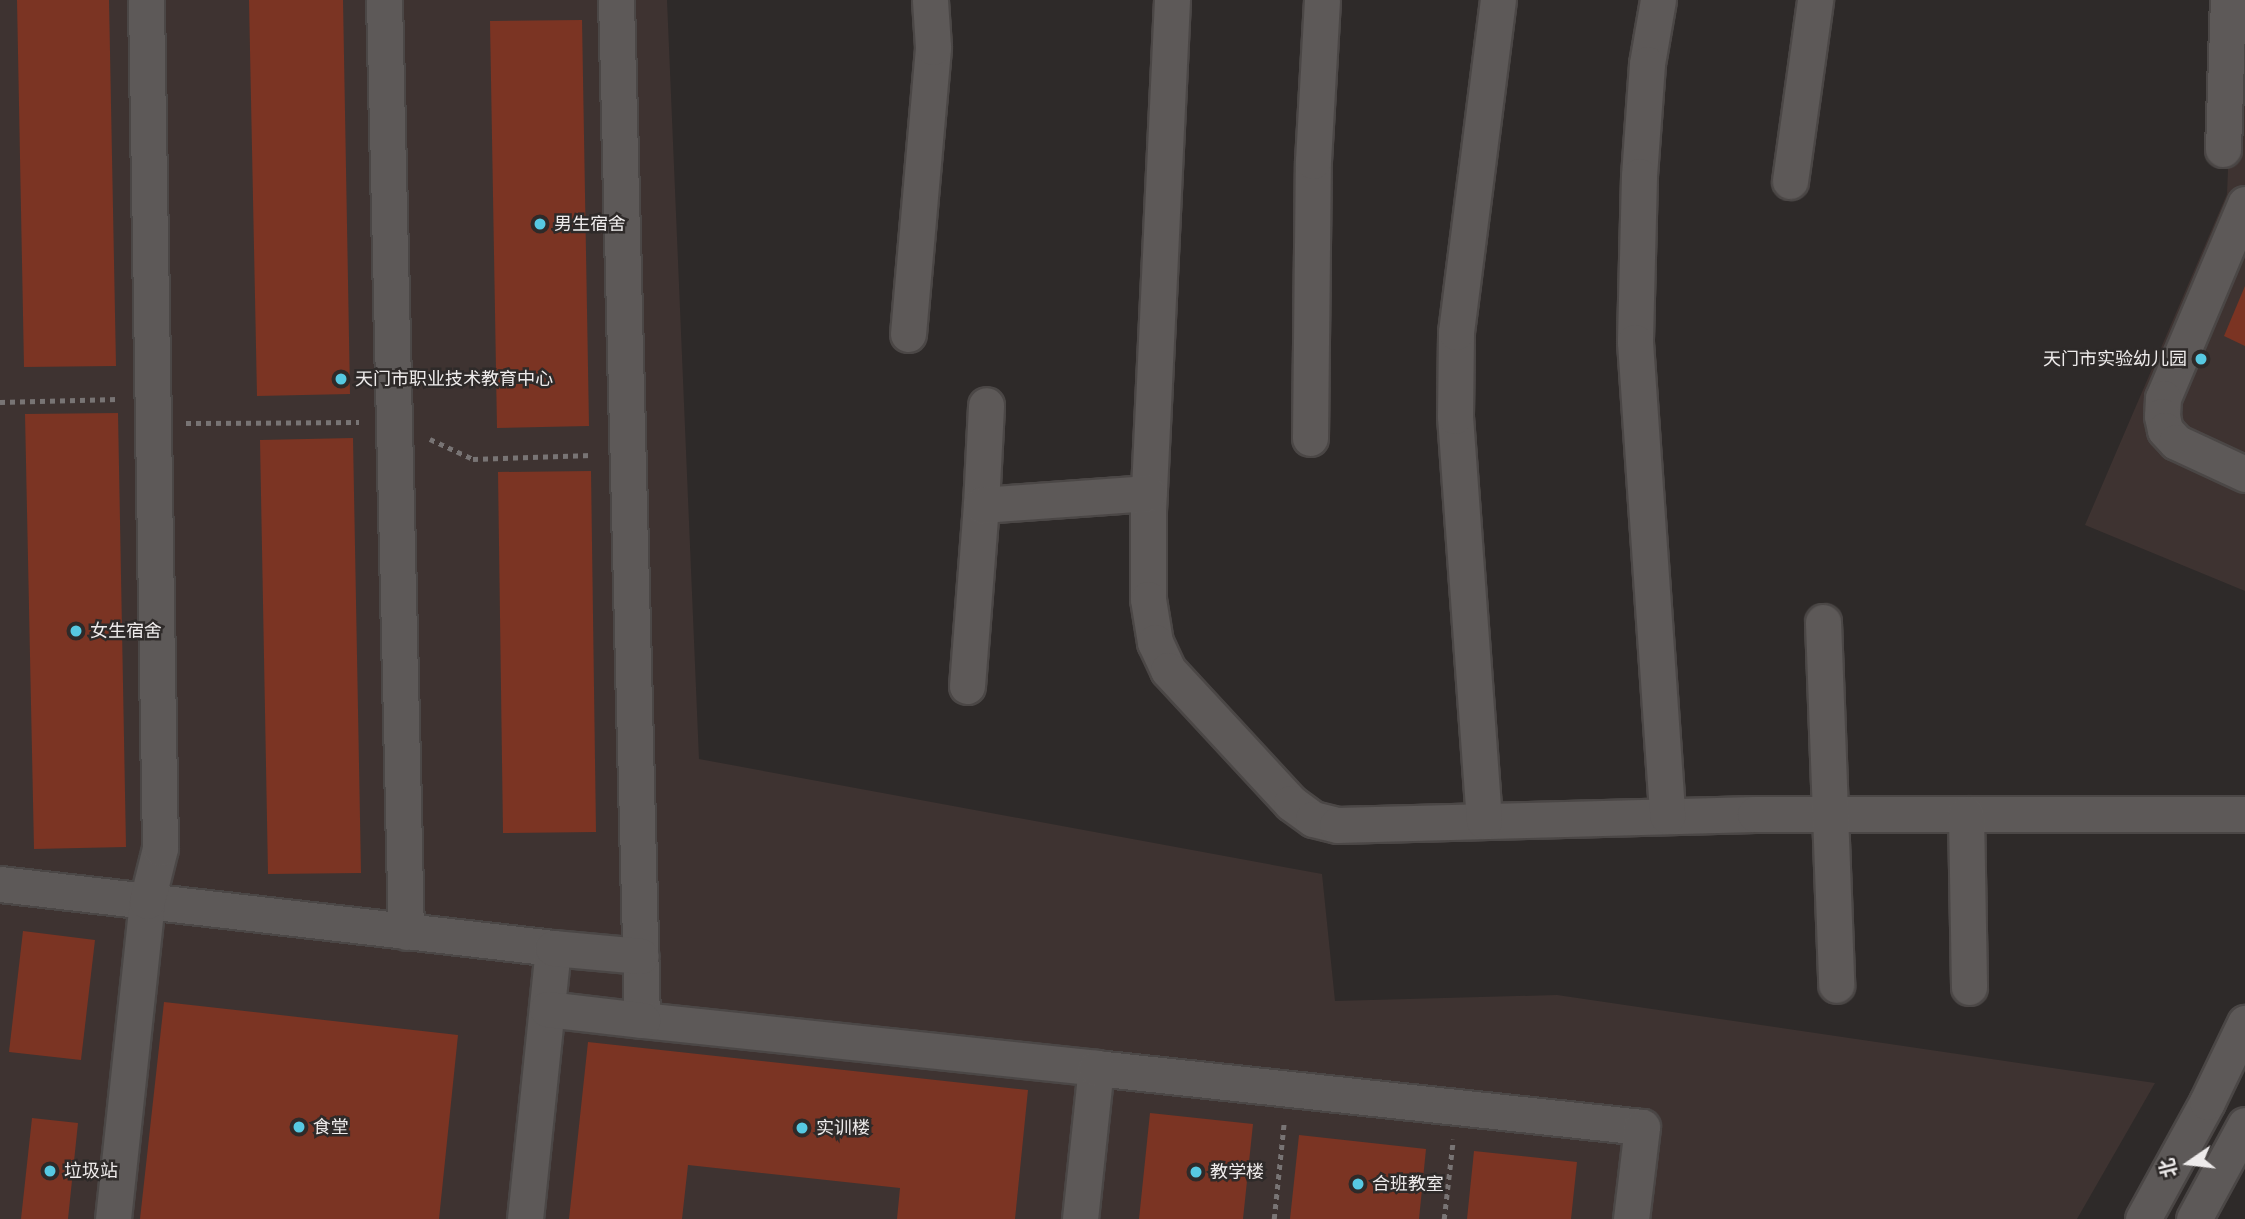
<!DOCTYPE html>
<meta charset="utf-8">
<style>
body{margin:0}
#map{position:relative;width:2245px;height:1219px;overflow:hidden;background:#2e2a29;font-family:Signika,"Noto Sans SC",sans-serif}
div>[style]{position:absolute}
.built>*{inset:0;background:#3e3331}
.building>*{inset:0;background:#7b3423}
.path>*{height:4.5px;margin-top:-2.25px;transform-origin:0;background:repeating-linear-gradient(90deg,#787474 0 5px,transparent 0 10px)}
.roads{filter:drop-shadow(2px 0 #4b4746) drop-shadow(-2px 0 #4b4746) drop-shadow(0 2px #4b4746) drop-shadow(0 -2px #4b4746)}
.minor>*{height:35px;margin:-17.5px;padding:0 17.5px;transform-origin:17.5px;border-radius:17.5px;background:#5d5958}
.dots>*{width:19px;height:19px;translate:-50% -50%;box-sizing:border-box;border:4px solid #2e2a29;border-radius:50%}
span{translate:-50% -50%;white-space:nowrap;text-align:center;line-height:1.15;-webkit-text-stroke:5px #2e2a29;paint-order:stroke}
.poi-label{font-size:18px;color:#eeebeb}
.left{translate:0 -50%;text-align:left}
.right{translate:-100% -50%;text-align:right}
.north{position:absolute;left:2154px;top:1128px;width:70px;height:70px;-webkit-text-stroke:5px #2e2a29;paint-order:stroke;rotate:256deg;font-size:19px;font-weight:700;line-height:28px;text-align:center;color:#eeebeb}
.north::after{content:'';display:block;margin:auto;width:24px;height:32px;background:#eeebeb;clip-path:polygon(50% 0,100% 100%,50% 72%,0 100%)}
</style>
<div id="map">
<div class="built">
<div style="clip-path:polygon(0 0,667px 0,699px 759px,1322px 874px,1335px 1001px,1557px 995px,2155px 1083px,2077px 1219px,0 1219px)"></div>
<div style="clip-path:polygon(2235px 0,2245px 0,2245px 591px,2085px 525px,2227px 194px)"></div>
</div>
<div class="building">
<div style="clip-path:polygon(17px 0,109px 0,116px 366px,24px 367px)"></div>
<div style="clip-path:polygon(249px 0,343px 0,350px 394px,257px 396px)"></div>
<div style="clip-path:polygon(582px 20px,589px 426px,497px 428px,490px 21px)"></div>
<div style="clip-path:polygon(2245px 286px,2245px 346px,2224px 336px)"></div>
<div style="clip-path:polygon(118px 413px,126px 847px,34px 849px,25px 414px)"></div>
<div style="clip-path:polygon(353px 438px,361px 873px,268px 874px,260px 440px)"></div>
<div style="clip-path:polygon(591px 471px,596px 832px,503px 833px,498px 472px)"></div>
<div style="clip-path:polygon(23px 931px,95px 940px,81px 1060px,9px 1052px)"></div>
<div style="clip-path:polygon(164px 1002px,458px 1035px,439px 1219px,140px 1219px)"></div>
<div style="clip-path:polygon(588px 1042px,1028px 1090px,1015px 1219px,897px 1219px,900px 1188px,688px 1165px,682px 1219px,569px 1219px)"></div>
<div style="clip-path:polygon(1150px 1113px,1253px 1124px,1243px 1219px,1139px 1219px)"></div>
<div style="clip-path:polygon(32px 1118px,78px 1123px,68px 1219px,21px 1219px)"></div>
<div style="clip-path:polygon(1299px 1135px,1426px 1149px,1419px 1219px,1290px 1219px)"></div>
<div style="clip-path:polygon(1474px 1151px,1577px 1162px,1571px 1219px,1467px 1219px)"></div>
</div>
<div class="path">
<div style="left:0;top:402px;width:118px;rotate:-1.5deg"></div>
<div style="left:186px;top:423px;width:173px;rotate:-0.3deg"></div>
<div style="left:430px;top:439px;width:47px;rotate:24.9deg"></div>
<div style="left:473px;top:459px;width:119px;rotate:-1.9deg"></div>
<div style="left:1274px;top:1219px;width:98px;rotate:-84.1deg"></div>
<div style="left:1444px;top:1219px;width:80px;rotate:-83.5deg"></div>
</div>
<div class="roads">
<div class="minor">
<div style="left:384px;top:0;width:932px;rotate:88.65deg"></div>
<div style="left:616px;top:0;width:1020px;rotate:88.54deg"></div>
<div style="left:642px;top:1020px;width:457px;rotate:6deg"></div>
<div style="left:1172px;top:0;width:511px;rotate:92.69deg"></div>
<div style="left:1148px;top:510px;width:89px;rotate:90deg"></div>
<div style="left:1148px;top:599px;width:44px;rotate:80.8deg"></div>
<div style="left:1155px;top:642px;width:31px;rotate:65deg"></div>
<div style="left:1168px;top:670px;width:181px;rotate:47.2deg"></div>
<div style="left:1291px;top:803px;width:27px;rotate:36deg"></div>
<div style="left:1313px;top:819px;width:25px;rotate:14deg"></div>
<div style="left:1337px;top:825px;width:418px;rotate:-1.5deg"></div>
<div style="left:1755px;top:814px;width:490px"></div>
<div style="left:1658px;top:0;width:65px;rotate:99.8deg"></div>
<div style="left:1647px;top:64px;width:112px;rotate:94.1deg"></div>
<div style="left:1639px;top:176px;width:166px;rotate:91.4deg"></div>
<div style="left:1635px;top:342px;width:475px;rotate:86.1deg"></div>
<div style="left:2223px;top:149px;width:149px;rotate:-88.1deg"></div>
<div style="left:1790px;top:181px;width:183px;rotate:-82.1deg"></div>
<div style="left:2245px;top:204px;width:211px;rotate:112.9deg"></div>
<div style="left:2163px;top:398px;width:18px;rotate:93deg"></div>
<div style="left:2162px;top:416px;width:14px;rotate:78deg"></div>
<div style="left:2165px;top:430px;width:16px;rotate:47deg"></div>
<div style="left:2176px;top:442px;width:76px;rotate:24.9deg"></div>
<div style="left:908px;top:334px;width:288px;rotate:-85deg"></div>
<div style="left:933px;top:47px;width:47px;rotate:-93.7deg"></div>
<div style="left:1310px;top:438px;width:277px;rotate:-89.4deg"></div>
<div style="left:1313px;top:161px;width:161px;rotate:-86.8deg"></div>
<div style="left:981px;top:505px;width:100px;rotate:-87.1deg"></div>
<div style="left:1823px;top:622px;width:363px;rotate:87.9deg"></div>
<div style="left:967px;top:686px;width:182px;rotate:-85.6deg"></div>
<div style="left:981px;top:505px;width:168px;rotate:-4.1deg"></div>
<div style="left:1966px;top:814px;width:173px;rotate:89deg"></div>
<div style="left:1484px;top:821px;width:406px;rotate:-94.1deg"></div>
<div style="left:1455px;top:416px;width:84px;rotate:-89.3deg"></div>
<div style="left:1456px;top:332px;width:335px;rotate:-82.8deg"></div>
<div style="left:0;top:884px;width:557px;rotate:6.6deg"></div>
<div style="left:553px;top:948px;width:272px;rotate:95.9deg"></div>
<div style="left:553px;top:948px;width:88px;rotate:5.2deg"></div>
<div style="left:547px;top:1009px;width:96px;rotate:6.6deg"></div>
<div style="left:113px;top:1219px;width:320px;rotate:-83.9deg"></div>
<div style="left:147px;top:901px;width:55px;rotate:-76.2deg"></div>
<div style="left:160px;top:848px;width:848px;rotate:-90.95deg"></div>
<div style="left:1080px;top:1219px;width:152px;rotate:-84deg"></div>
<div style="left:1096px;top:1068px;width:549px;rotate:6.17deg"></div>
<div style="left:1642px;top:1127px;width:93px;rotate:96.8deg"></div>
<div style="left:2143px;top:1219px;width:133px;rotate:-61.3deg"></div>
<div style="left:2207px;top:1102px;width:88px;rotate:-64.3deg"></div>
<div style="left:2194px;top:1219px;width:107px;rotate:-61.5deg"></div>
</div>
</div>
<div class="dots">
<div style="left:540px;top:224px;background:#57c9e2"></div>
<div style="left:2201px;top:359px;background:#57c9e2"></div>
<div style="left:341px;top:379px;background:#57c9e2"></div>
<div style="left:76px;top:631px;background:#57c9e2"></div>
<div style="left:299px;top:1127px;background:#57c9e2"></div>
<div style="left:802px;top:1128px;background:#57c9e2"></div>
<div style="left:50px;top:1171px;background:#57c9e2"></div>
<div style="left:1196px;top:1172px;background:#57c9e2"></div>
<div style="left:1358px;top:1184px;background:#57c9e2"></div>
</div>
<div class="poi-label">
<span class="left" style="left:554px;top:224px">男生宿舍</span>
<span class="right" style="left:2187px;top:359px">天门市实验幼儿园</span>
<span class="left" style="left:355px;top:379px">天门市职业技术教育中心</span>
<span class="left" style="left:90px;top:631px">女生宿舍</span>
<span class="left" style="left:313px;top:1127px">食堂</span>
<span class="left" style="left:816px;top:1128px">实训楼</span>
<span class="left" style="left:64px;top:1171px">垃圾站</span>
<span class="left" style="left:1210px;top:1172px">教学楼</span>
<span class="left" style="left:1372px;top:1184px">合班教室</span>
</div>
<div class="north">北</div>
</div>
